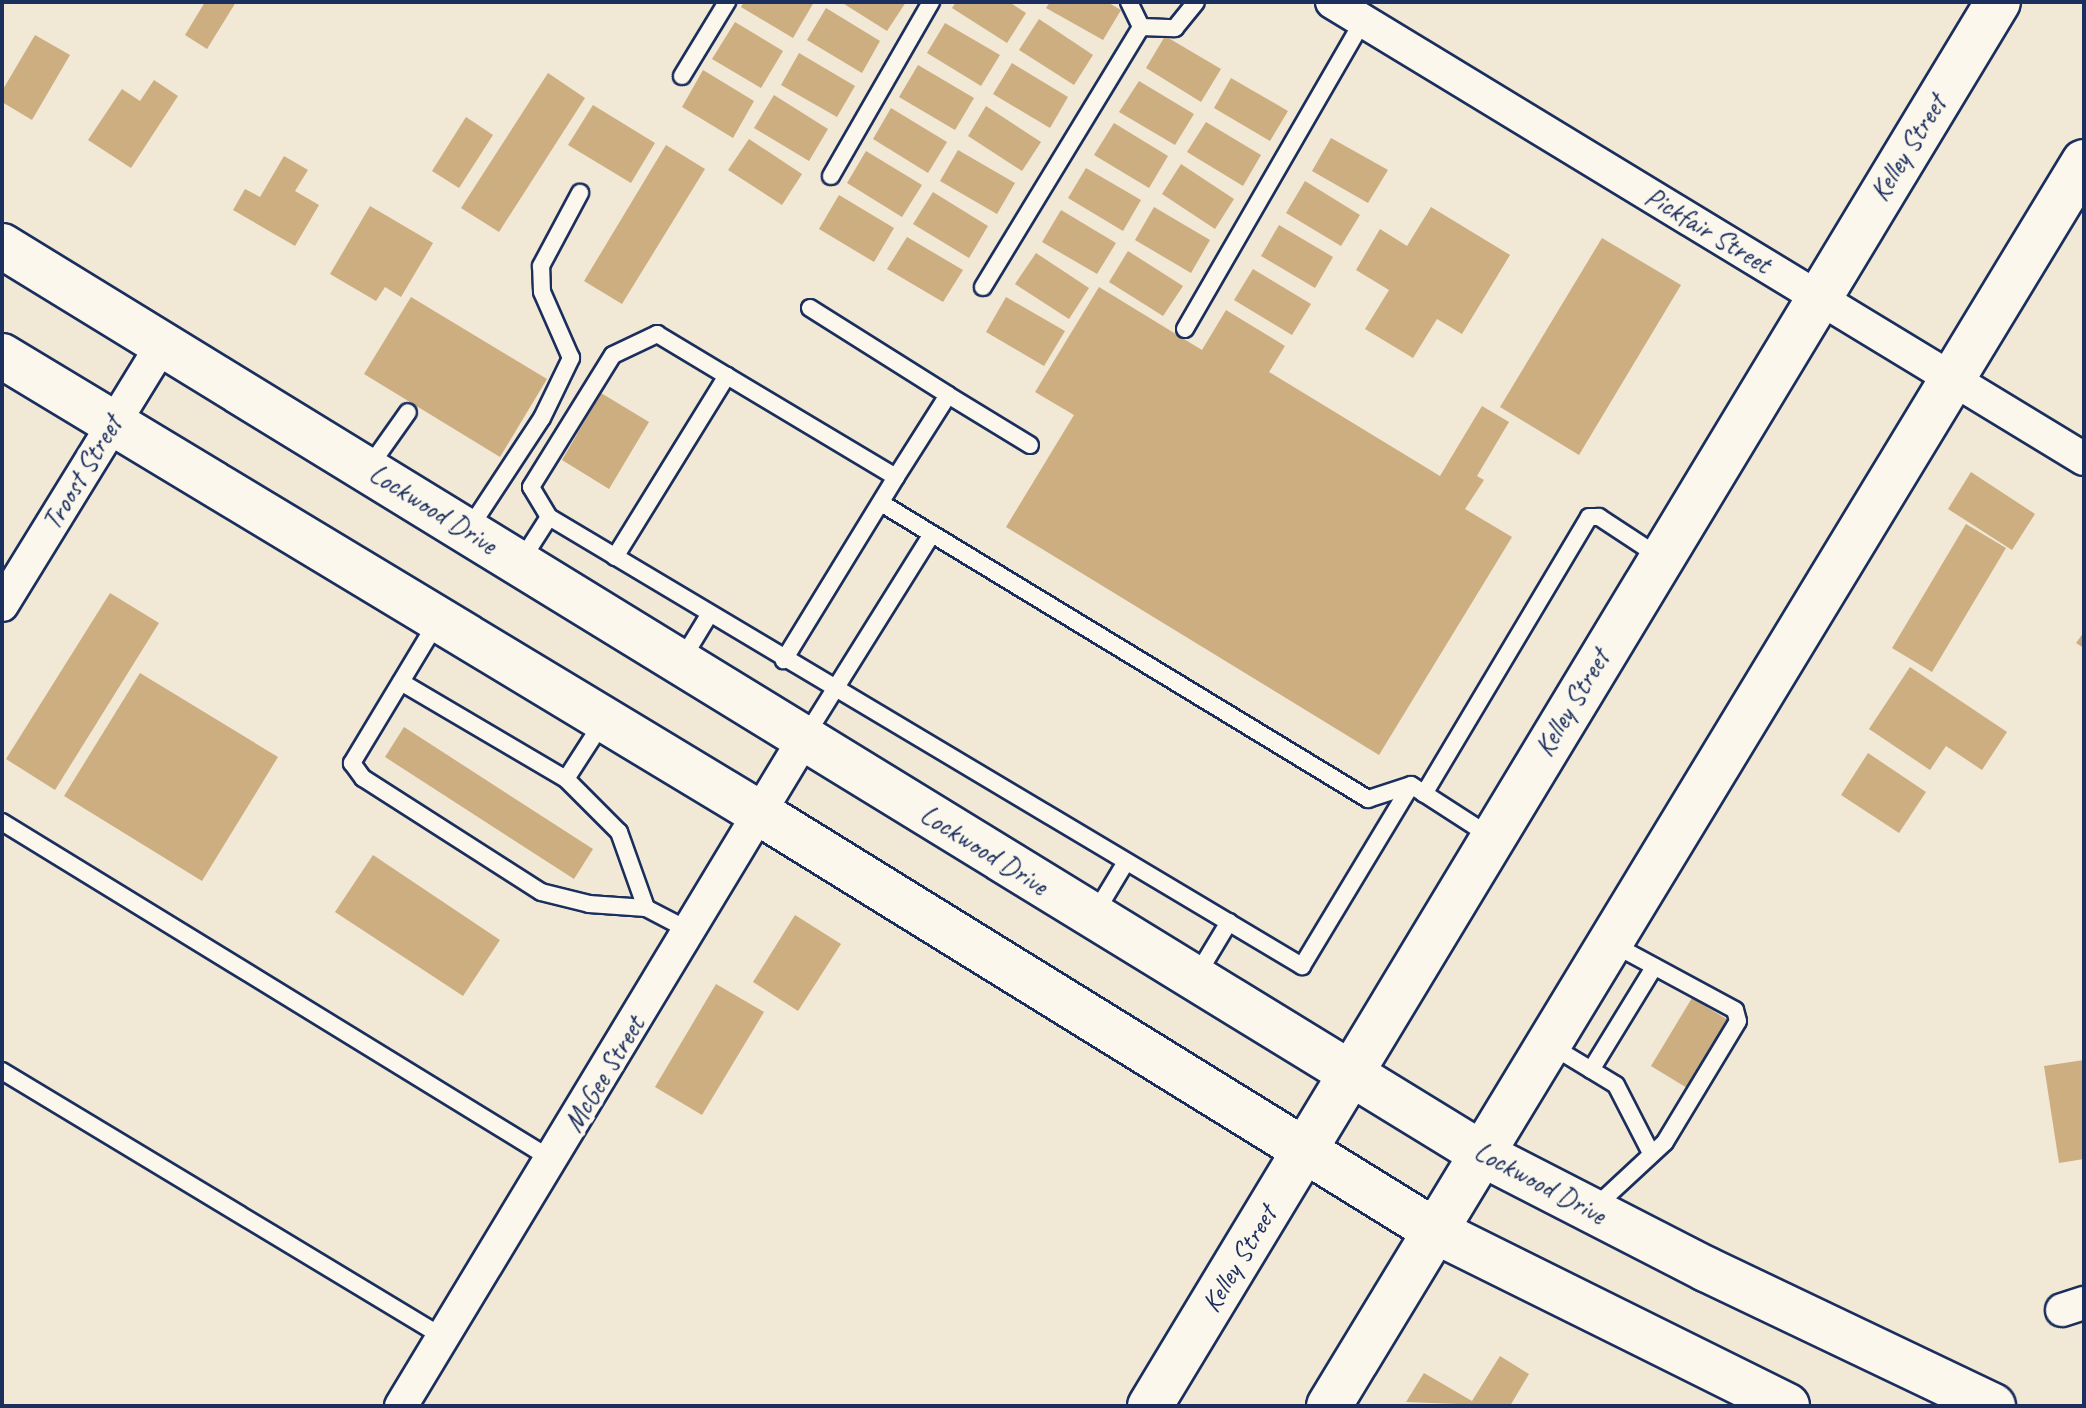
<!DOCTYPE html>
<style>
body{margin:0}
#map{position:relative;width:2086px;height:1408px;overflow:hidden;background:#f2e8d6;font-family:Caveat,sans-serif}
div>[style]{position:absolute}
.building>*{inset:0;background:#ccae80}
.roads{filter:drop-shadow(2px 0 #1b2f5e) drop-shadow(-2px 0 #1b2f5e) drop-shadow(0 2px #1b2f5e) drop-shadow(0 -2px #1b2f5e)}
.lane>*{height:16px;margin:-8px;padding:0 8px;transform-origin:8px;border-radius:8px;background:#fbf7ec}
.street>*{height:32px;margin:-16px;padding:0 16px;transform-origin:16px;border-radius:16px;background:#fbf7ec}
.secondary>*{height:44px;margin:-22px;padding:0 22px;transform-origin:22px;border-radius:22px;background:#fbf7ec}
span{translate:-50% -50%;white-space:nowrap;text-align:center;line-height:1.15;-webkit-text-stroke:8px #fbf7ec;paint-order:stroke}
.street-label{font-size:28px;color:#1b2f5e}
.frame{position:absolute;inset:0;border:4px solid #1b2f5e;pointer-events:none}
</style>
<div id="map">
<div class="building">
<div style="clip-path:polygon(205px 2px,236px 2px,207px 49px,185px 35px)"></div>
<div style="clip-path:polygon(744px 2px,814px 2px,793px 38px,741px 7px)"></div>
<div style="clip-path:polygon(841px 2px,906px 2px,887px 31px)"></div>
<div style="clip-path:polygon(956px 2px,1009px 2px,1026px 13px,1007px 43px,952px 8px)"></div>
<div style="clip-path:polygon(1050px 2px,1107px 2px,1121px 10px,1103px 40px,1046px 8px)"></div>
<div style="clip-path:polygon(826px 8px,880px 41px,862px 73px,807px 40px)"></div>
<div style="clip-path:polygon(1039px 19px,1093px 55px,1074px 85px,1019px 50px)"></div>
<div style="clip-path:polygon(735px 22px,783px 51px,761px 88px,712px 59px)"></div>
<div style="clip-path:polygon(945px 23px,1000px 55px,981px 86px,927px 53px)"></div>
<div style="clip-path:polygon(35px 35px,70px 55px,32px 120px,2px 102px,2px 91px)"></div>
<div style="clip-path:polygon(1165px 36px,1221px 69px,1201px 102px,1146px 68px)"></div>
<div style="clip-path:polygon(799px 53px,855px 86px,837px 117px,781px 85px)"></div>
<div style="clip-path:polygon(1012px 63px,1068px 97px,1050px 128px,993px 94px)"></div>
<div style="clip-path:polygon(918px 65px,974px 98px,955px 130px,899px 97px)"></div>
<div style="clip-path:polygon(703px 70px,754px 101px,733px 138px,682px 107px)"></div>
<div style="clip-path:polygon(548px 73px,585px 98px,499px 232px,461px 208px)"></div>
<div style="clip-path:polygon(1231px 78px,1288px 111px,1270px 141px,1214px 108px)"></div>
<div style="clip-path:polygon(154px 80px,178px 96px,131px 168px,88px 140px,122px 89px,140px 101px)"></div>
<div style="clip-path:polygon(1139px 81px,1194px 114px,1175px 145px,1119px 112px)"></div>
<div style="clip-path:polygon(774px 95px,828px 129px,809px 161px,754px 128px)"></div>
<div style="clip-path:polygon(593px 105px,655px 143px,631px 183px,568px 145px)"></div>
<div style="clip-path:polygon(986px 106px,1041px 142px,1022px 171px,968px 136px)"></div>
<div style="clip-path:polygon(891px 108px,947px 142px,928px 173px,873px 139px)"></div>
<div style="clip-path:polygon(466px 117px,493px 135px,459px 188px,432px 171px)"></div>
<div style="clip-path:polygon(1206px 122px,1261px 155px,1243px 186px,1187px 152px)"></div>
<div style="clip-path:polygon(1114px 123px,1168px 156px,1149px 188px,1094px 155px)"></div>
<div style="clip-path:polygon(1331px 138px,1388px 170px,1368px 203px,1312px 171px)"></div>
<div style="clip-path:polygon(749px 139px,802px 174px,782px 205px,728px 170px)"></div>
<div style="clip-path:polygon(666px 145px,705px 169px,622px 304px,584px 281px)"></div>
<div style="clip-path:polygon(958px 150px,1015px 183px,997px 214px,940px 181px)"></div>
<div style="clip-path:polygon(866px 151px,922px 185px,902px 217px,847px 183px)"></div>
<div style="clip-path:polygon(284px 156px,308px 170px,295px 191px,319px 205px,295px 246px,233px 210px,245px 189px,260px 197px)"></div>
<div style="clip-path:polygon(1181px 164px,1234px 199px,1215px 229px,1162px 194px)"></div>
<div style="clip-path:polygon(1086px 168px,1141px 200px,1123px 231px,1068px 198px)"></div>
<div style="clip-path:polygon(1305px 181px,1360px 215px,1341px 246px,1286px 213px)"></div>
<div style="clip-path:polygon(933px 192px,988px 226px,969px 258px,913px 224px)"></div>
<div style="clip-path:polygon(839px 195px,894px 228px,874px 262px,819px 229px)"></div>
<div style="clip-path:polygon(370px 206px,433px 243px,401px 297px,385px 287px,376px 301px,330px 274px)"></div>
<div style="clip-path:polygon(1154px 207px,1210px 240px,1191px 273px,1135px 240px)"></div>
<div style="clip-path:polygon(1431px 207px,1510px 255px,1462px 334px,1437px 319px,1413px 358px,1365px 329px,1389px 290px,1356px 270px,1380px 229px,1407px 246px)"></div>
<div style="clip-path:polygon(1061px 210px,1116px 243px,1097px 274px,1042px 242px)"></div>
<div style="clip-path:polygon(1279px 225px,1333px 257px,1315px 288px,1261px 256px)"></div>
<div style="clip-path:polygon(907px 237px,963px 270px,943px 302px,887px 269px)"></div>
<div style="clip-path:polygon(1602px 238px,1681px 285px,1579px 455px,1500px 407px)"></div>
<div style="clip-path:polygon(1128px 251px,1183px 286px,1163px 316px,1109px 282px)"></div>
<div style="clip-path:polygon(1036px 253px,1089px 288px,1069px 319px,1015px 284px)"></div>
<div style="clip-path:polygon(1253px 269px,1311px 304px,1292px 335px,1234px 300px)"></div>
<div style="clip-path:polygon(1099px 287px,1202px 350px,1226px 310px,1285px 346px,1269px 372px,1440px 476px,1482px 406px,1509px 422px,1477px 476px,1484px 480px,1465px 509px,1512px 537px,1379px 755px,1006px 527px,1074px 415px,1035px 392px)"></div>
<div style="clip-path:polygon(411px 297px,547px 379px,500px 457px,364px 374px)"></div>
<div style="clip-path:polygon(1006px 297px,1065px 331px,1044px 366px,986px 332px)"></div>
<div style="clip-path:polygon(601px 393px,649px 422px,609px 489px,562px 460px)"></div>
<div style="clip-path:polygon(1971px 472px,2035px 514px,2012px 550px,1948px 509px)"></div>
<div style="clip-path:polygon(1966px 524px,2006px 548px,1932px 672px,1892px 648px)"></div>
<div style="clip-path:polygon(110px 593px,159px 623px,55px 790px,6px 759px)"></div>
<div style="clip-path:polygon(2084px 632px,2084px 648px,2076px 643px)"></div>
<div style="clip-path:polygon(1910px 667px,2007px 732px,1982px 770px,1946px 746px,1930px 770px,1869px 729px)"></div>
<div style="clip-path:polygon(140px 673px,278px 757px,202px 881px,64px 796px)"></div>
<div style="clip-path:polygon(404px 727px,593px 849px,574px 879px,385px 757px)"></div>
<div style="clip-path:polygon(1868px 753px,1926px 792px,1899px 833px,1841px 795px)"></div>
<div style="clip-path:polygon(373px 855px,500px 940px,463px 996px,335px 912px)"></div>
<div style="clip-path:polygon(795px 915px,841px 944px,798px 1011px,753px 982px)"></div>
<div style="clip-path:polygon(716px 984px,764px 1012px,702px 1115px,655px 1087px)"></div>
<div style="clip-path:polygon(1692px 998px,1733px 1023px,1692px 1091px,1651px 1066px)"></div>
<div style="clip-path:polygon(2084px 1060px,2084px 1159px,2059px 1163px,2044px 1066px)"></div>
<div style="clip-path:polygon(1500px 1356px,1529px 1374px,1510px 1406px,1406px 1402px,1424px 1373px,1472px 1401px)"></div>
</div>
<div class="roads">
<div class="lane">
<div style="left:1129px;top:2px;width:28px;rotate:64deg"></div>
<div style="left:1141px;top:27px;width:34px;rotate:2deg"></div>
<div style="left:1175px;top:28px;width:33px;rotate:-51deg"></div>
<div style="left:682px;top:76px;width:87px;rotate:-58.7deg"></div>
<div style="left:831px;top:176px;width:201px;rotate:-60.1deg"></div>
<div style="left:983px;top:287px;width:304px;rotate:-58.7deg"></div>
<div style="left:810px;top:308px;width:163px;rotate:32.2deg"></div>
<div style="left:1185px;top:329px;width:356px;rotate:-60deg"></div>
<div style="left:369px;top:467px;width:67px;rotate:-54.7deg"></div>
<div style="left:896px;top:477px;width:97px;rotate:-57.6deg"></div>
<div style="left:948px;top:395px;width:96px;rotate:31.4deg"></div>
<div style="left:881px;top:503px;width:570px;rotate:31.29deg"></div>
<div style="left:1368px;top:799px;width:45px;rotate:-18deg"></div>
<div style="left:1411px;top:785px;width:94px;rotate:32.8deg"></div>
<div style="left:549px;top:517px;width:35px;rotate:-121deg"></div>
<div style="left:531px;top:487px;width:155px;rotate:-58.2deg"></div>
<div style="left:613px;top:355px;width:49px;rotate:-25.5deg"></div>
<div style="left:657px;top:334px;width:82px;rotate:31deg"></div>
<div style="left:469px;top:529px;width:133px;rotate:-56.7deg"></div>
<div style="left:542px;top:418px;width:67px;rotate:-64.2deg"></div>
<div style="left:571px;top:358px;width:72px;rotate:-113.7deg"></div>
<div style="left:542px;top:292px;width:26px;rotate:-92deg"></div>
<div style="left:541px;top:266px;width:83px;rotate:-61.9deg"></div>
<div style="left:615px;top:557px;width:213px;rotate:-58.3deg"></div>
<div style="left:727px;top:376px;width:197px;rotate:30.9deg"></div>
<div style="left:896px;top:477px;width:215px;rotate:121.5deg"></div>
<div style="left:521px;top:561px;width:52px;rotate:-57.5deg"></div>
<div style="left:549px;top:517px;width:877px;rotate:30.81deg"></div>
<div style="left:1302px;top:966px;width:211px;rotate:-58.9deg"></div>
<div style="left:437px;top:622px;width:165px;rotate:121.1deg"></div>
<div style="left:352px;top:763px;width:19px;rotate:54deg"></div>
<div style="left:363px;top:778px;width:211px;rotate:32.6deg"></div>
<div style="left:541px;top:892px;width:49px;rotate:14deg"></div>
<div style="left:589px;top:904px;width:57px;rotate:4deg"></div>
<div style="left:646px;top:908px;width:50px;rotate:27.6deg"></div>
<div style="left:681px;top:661px;width:54px;rotate:-58.7deg"></div>
<div style="left:401px;top:682px;width:191px;rotate:30.5deg"></div>
<div style="left:566px;top:779px;width:70px;rotate:-57.2deg"></div>
<div style="left:805px;top:737px;width:238px;rotate:-58deg"></div>
<div style="left:566px;top:779px;width:75px;rotate:45deg"></div>
<div style="left:619px;top:832px;width:81px;rotate:70.4deg"></div>
<div style="left:1424px;top:794px;width:322px;rotate:-59.2deg"></div>
<div style="left:1589px;top:517px;width:10px"></div>
<div style="left:1599px;top:517px;width:73px;rotate:33.3deg"></div>
<div style="left:2px;top:822px;width:646px;rotate:31.53deg"></div>
<div style="left:1094px;top:915px;width:62px;rotate:-58.9deg"></div>
<div style="left:1197px;top:975px;width:62px;rotate:-58.9deg"></div>
<div style="left:1550px;top:1045px;width:77px;rotate:31.2deg"></div>
<div style="left:1616px;top:1085px;width:76px;rotate:62.8deg"></div>
<div style="left:1591px;top:1070px;width:121px;rotate:-58.5deg"></div>
<div style="left:2px;top:1071px;width:515px;rotate:31.1deg"></div>
<div style="left:1593px;top:1209px;width:98px;rotate:-42.9deg"></div>
<div style="left:1665px;top:1142px;width:141px;rotate:-58.9deg"></div>
<div style="left:1738px;top:1021px;width:11px;rotate:-105deg"></div>
<div style="left:1735px;top:1010px;width:141px;rotate:-151.6deg"></div>
</div>
<div class="street">
<div style="left:1332px;top:2px;width:880px;rotate:31.29deg"></div>
<div style="left:2px;top:605px;width:309px;rotate:-58.4deg"></div>
<div style="left:2062px;top:1310px;width:23px;rotate:-18deg"></div>
<div style="left:401px;top:1406px;width:779px;rotate:-58.86deg"></div>
</div>
<div class="secondary">
<div style="left:2px;top:246px;width:1736px;rotate:31.53deg"></div>
<div style="left:1482px;top:1154px;width:252px;rotate:27.2deg"></div>
<div style="left:1706px;top:1269px;width:318px;rotate:25.5deg"></div>
<div style="left:2px;top:356px;width:886px;rotate:31.11deg"></div>
<div style="left:761px;top:814px;width:793px;rotate:31.74deg"></div>
<div style="left:1435px;top:1231px;width:393px;rotate:26.4deg"></div>
<div style="left:1150px;top:1406px;width:1640px;rotate:-58.87deg"></div>
<div style="left:1329px;top:1406px;width:1455px;rotate:-58.75deg"></div>
</div>
</div>
<div class="street-label">
<span style="left:1908px;top:148px;rotate:-58deg">Kelley Street</span>
<span style="left:1708px;top:230px;rotate:31deg">Pickfair Street</span>
<span style="left:82px;top:473px;rotate:-59deg">Troost Street</span>
<span style="left:433px;top:509px;rotate:32deg">Lockwood Drive</span>
<span style="left:1572px;top:703px;rotate:-59deg">Kelley Street</span>
<span style="left:984px;top:850px;rotate:32deg">Lockwood Drive</span>
<span style="left:604px;top:1074px;rotate:-59deg">McGee Street</span>
<span style="left:1540px;top:1183px;rotate:28deg">Lockwood Drive</span>
<span style="left:1239px;top:1259px;rotate:-59deg">Kelley Street</span>
</div>
<div class="frame"></div>
</div>
